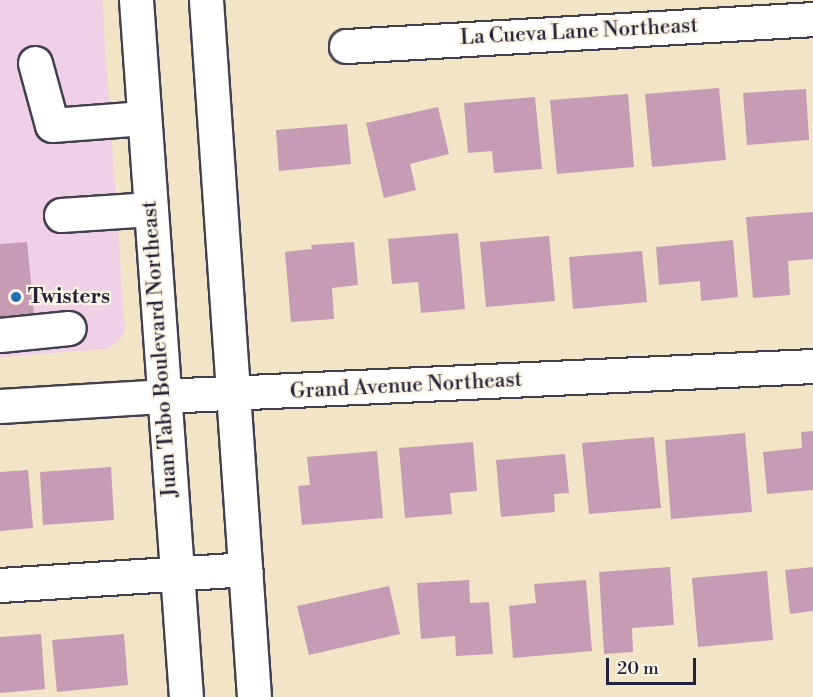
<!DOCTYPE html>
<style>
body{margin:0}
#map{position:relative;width:813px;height:697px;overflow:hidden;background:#f2e4c7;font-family:"Libre Bodoni",serif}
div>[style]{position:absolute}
.built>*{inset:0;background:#efd0e6}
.building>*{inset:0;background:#c69bb4}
.roads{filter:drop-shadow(2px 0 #413f50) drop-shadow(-2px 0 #413f50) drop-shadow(0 2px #413f50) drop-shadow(0 -2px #413f50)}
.minor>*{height:33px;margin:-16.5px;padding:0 16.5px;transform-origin:16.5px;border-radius:16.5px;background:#fff}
.major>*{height:33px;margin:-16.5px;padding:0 16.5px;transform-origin:16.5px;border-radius:16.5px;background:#fff}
.dots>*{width:16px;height:16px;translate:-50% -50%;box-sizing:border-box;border:3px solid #fcf5e5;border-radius:50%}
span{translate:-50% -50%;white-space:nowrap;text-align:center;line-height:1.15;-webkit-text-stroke:4.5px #fcf5e5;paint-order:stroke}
.street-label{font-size:21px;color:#22223b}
.poi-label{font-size:21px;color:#22223b;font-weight:700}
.left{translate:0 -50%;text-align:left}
.scale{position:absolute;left:606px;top:658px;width:90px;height:27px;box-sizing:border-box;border:3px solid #22223b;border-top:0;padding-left:8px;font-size:18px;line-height:21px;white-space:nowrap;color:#22223b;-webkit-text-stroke:4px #fcf5e5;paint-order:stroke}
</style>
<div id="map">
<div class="built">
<div style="clip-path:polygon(0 0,102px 0,125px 331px,119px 340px,106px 349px,0 357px)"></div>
</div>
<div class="building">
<div style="clip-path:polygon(719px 88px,726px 160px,652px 167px,645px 94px)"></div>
<div style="clip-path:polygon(806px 89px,809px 140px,747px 145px,743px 93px)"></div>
<div style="clip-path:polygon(628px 94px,634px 167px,557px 174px,550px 100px)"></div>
<div style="clip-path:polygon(535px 97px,542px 169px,494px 173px,492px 151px,468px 153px,464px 103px)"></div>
<div style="clip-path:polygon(438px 107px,449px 154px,410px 164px,416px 190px,384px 198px,366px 123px)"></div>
<div style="clip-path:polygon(347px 124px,351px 164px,279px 171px,276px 130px)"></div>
<div style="clip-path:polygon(813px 212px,813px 259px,788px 261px,790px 295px,753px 298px,746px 217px)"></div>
<div style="clip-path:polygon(458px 233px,465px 309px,421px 313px,418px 282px,392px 284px,388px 239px)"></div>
<div style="clip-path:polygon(549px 236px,555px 301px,486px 307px,480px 242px)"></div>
<div style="clip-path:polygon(733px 240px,738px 297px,701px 301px,700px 281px,659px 285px,656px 247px)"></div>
<div style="clip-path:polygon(27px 242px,34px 313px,31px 318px,0 326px,0 244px)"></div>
<div style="clip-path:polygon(354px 242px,358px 285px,332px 288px,334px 319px,291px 322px,285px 252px,312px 249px,311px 245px)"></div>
<div style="clip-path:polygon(642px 251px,647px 302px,573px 309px,569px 257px)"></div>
<div style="clip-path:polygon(813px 431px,813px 490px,767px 494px,763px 452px,802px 448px,801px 432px)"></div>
<div style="clip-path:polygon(745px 433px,752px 512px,671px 519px,665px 440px)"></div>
<div style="clip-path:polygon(654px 437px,661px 508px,589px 514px,582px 443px)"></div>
<div style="clip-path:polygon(473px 442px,477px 491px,450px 493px,452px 514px,405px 518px,399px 448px)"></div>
<div style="clip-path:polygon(377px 451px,383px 518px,302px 525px,298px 486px,310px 485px,307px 457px)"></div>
<div style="clip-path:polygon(565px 454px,569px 493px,554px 494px,555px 512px,501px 517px,496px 460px)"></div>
<div style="clip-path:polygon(111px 467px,114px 520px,43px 525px,40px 472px)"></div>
<div style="clip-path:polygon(28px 470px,33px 528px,0 531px,0 472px)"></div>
<div style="clip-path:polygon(670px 567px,674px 625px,632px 628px,633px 652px,604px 654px,599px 572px)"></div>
<div style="clip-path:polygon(813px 567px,813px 611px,790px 614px,785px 570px)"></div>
<div style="clip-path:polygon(767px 571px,773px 640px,698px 647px,692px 578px)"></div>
<div style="clip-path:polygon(469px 580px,470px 603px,489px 602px,493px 654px,456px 656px,455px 636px,421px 639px,417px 583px)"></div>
<div style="clip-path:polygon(586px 580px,592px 651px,513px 658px,509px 606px,536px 603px,534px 584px)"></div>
<div style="clip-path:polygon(389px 586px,400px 634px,309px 655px,297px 606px)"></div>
<div style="clip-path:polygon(41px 634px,45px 689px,0 693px,0 637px)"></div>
<div style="clip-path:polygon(124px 634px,128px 685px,57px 692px,52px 640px)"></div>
</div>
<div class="roads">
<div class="minor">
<div style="left:346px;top:46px;width:468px;rotate:-3.3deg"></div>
<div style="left:35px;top:63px;width:64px;rotate:74.7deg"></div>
<div style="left:52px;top:125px;width:92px;rotate:-4.4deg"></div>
<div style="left:61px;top:215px;width:90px;rotate:-3.8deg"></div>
<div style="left:0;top:335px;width:69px;rotate:-5.8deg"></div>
<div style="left:0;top:406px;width:162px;rotate:-3.5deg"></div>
<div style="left:162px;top:396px;width:652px;rotate:-2.64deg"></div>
<div style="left:0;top:585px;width:246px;rotate:-3.7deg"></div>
</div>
<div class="major">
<div style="left:136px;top:0;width:699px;rotate:85.9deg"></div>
<div style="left:206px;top:0;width:699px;rotate:86.06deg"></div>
</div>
</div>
<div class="dots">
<div style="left:16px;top:297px;background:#1f6fb2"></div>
</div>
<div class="street-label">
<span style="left:579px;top:32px;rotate:-3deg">La Cueva Lane Northeast</span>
<span style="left:160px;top:349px;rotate:-94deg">Juan Tabo Boulevard Northeast</span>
<span style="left:406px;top:386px;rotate:-3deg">Grand Avenue Northeast</span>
</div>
<div class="poi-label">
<span class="left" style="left:28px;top:297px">Twisters</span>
</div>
<div class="scale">20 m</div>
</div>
